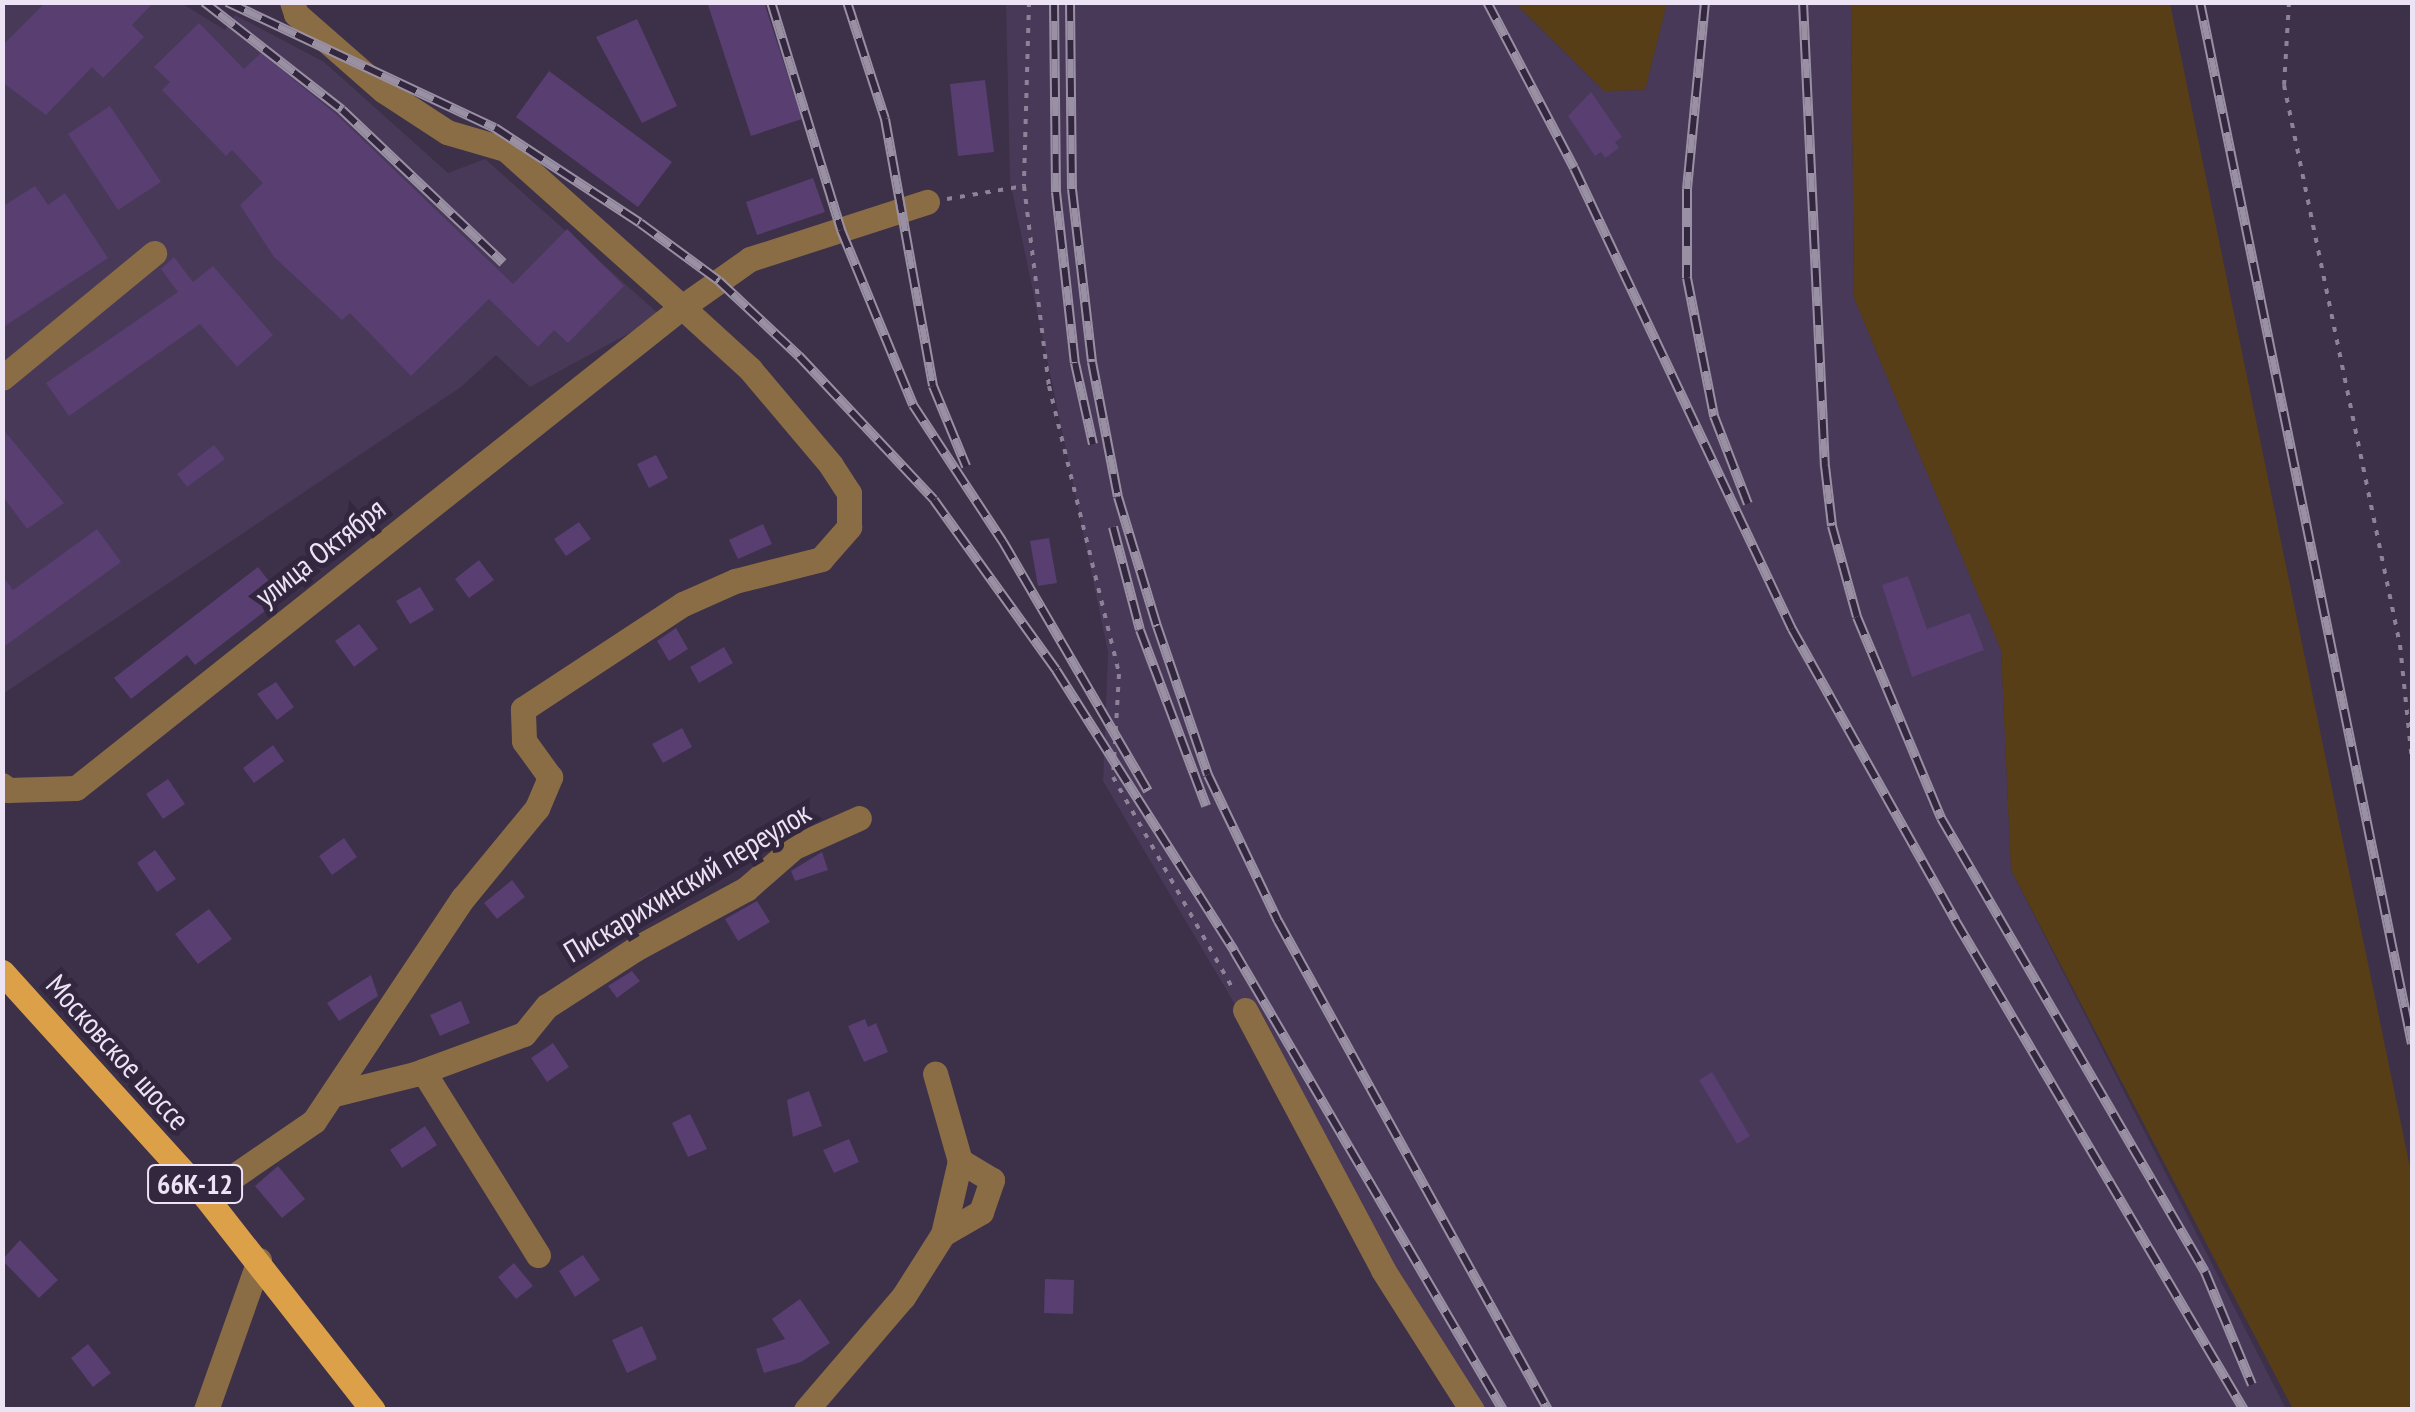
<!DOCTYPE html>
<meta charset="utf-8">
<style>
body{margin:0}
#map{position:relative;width:2415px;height:1412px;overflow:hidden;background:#3d3049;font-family:"PT Sans Narrow",sans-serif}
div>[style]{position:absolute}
.built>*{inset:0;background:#483958}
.green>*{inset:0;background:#583e17}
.building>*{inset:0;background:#593e71}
.path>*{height:4px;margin-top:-2px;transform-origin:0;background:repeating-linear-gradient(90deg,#8d8297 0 5px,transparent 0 13px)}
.minor>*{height:25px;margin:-12.5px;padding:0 12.5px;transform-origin:12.5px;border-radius:12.5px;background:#8a6d45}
.major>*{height:25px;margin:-12.5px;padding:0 12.5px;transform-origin:12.5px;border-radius:12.5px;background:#dca048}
.rail>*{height:10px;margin-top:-5px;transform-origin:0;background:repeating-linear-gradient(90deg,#33263f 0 19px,#9a90a4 0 38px);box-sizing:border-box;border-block:2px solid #9a90a4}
span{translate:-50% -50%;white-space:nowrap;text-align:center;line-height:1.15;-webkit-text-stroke:10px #33263f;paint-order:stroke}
.shield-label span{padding:2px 8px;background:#33263f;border:2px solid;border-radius:8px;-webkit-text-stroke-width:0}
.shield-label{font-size:28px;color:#ece4f4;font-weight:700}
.street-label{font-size:30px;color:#ece4f4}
.frame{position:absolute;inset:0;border:5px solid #ece4f4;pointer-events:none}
</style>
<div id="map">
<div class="built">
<div style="clip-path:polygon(3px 3px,181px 3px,225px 30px,235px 15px,324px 62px,448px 173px,485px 159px,661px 316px,530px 387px,496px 355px,461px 387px,3px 694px)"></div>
<div style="clip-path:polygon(1006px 3px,1515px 3px,1604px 91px,1645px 90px,1667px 3px,1851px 3px,1854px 298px,2001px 650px,2011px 870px,2286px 1409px,1474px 1409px,1103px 781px,1108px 652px,1010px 181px)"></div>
</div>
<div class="green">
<div style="clip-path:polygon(1515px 3px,1667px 3px,1645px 90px,1604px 91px)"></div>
<div style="clip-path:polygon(1851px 3px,2170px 3px,2412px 1177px,2412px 1409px,2293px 1409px,2011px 870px,2001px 650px,1854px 298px)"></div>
</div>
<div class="building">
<div style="clip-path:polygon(46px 2px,154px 2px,132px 25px,144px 37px,103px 78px,92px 67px,46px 115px,2px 82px,2px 46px)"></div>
<div style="clip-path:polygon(707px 2px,764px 2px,802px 119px,751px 136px)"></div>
<div style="clip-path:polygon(637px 19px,677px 106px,642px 123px,596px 37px)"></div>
<div style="clip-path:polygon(199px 23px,244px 69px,261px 53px,337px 115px,513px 284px,567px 229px,624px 286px,568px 343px,554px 330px,538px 347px,489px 299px,411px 376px,350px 313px,342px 320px,274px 257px,240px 205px,263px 183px,232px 150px,226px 156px,162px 90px,170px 82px,154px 67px)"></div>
<div style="clip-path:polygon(549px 71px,672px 162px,638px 207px,516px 117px)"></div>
<div style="clip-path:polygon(985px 80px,994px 152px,958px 156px,950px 84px)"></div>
<div style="clip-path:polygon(1591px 92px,1622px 137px,1615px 142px,1619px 148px,1605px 158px,1601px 152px,1595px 156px,1568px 116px)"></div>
<div style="clip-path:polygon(110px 106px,161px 182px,118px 210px,68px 134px)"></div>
<div style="clip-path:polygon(813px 178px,825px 212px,757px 235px,746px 202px)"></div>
<div style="clip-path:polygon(35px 186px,48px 205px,65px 193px,108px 258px,2px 328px,2px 207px)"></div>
<div style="clip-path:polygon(174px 257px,193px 282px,213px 266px,273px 335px,237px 367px,200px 324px,69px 416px,46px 383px,178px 292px,161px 269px)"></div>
<div style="clip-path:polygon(2px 428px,64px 503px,27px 529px,2px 495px)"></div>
<div style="clip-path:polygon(214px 445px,225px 459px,187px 487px,177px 474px)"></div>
<div style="clip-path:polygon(656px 455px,668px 478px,649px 488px,637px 464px)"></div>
<div style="clip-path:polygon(579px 522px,591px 539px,566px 556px,554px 539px)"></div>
<div style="clip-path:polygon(763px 524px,772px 544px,738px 559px,729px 540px)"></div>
<div style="clip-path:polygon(97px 529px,121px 562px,2px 648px,2px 575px,13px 590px)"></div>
<div style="clip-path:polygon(1049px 538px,1057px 583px,1038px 586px,1030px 541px)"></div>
<div style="clip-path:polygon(479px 560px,494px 580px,469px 598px,455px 579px)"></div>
<div style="clip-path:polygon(258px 567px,282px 598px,195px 665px,187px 655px,131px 699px,114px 678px)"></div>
<div style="clip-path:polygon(1908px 576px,1927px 629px,1970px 613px,1984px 650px,1912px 677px,1882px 585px)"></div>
<div style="clip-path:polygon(420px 587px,434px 610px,410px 624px,396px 601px)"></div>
<div style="clip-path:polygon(359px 624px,378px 649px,354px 667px,335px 641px)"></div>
<div style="clip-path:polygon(676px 628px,688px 649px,669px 661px,657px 641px)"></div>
<div style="clip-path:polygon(724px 647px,733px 663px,699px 683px,690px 667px)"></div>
<div style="clip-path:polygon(276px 682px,294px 707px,277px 720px,257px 694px)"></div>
<div style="clip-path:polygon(682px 728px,692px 747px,663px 763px,652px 744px)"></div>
<div style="clip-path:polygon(273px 745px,284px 761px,254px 783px,243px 768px)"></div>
<div style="clip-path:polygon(168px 779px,185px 804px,163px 819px,146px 794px)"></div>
<div style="clip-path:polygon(344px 838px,357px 857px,332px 875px,319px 856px)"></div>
<div style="clip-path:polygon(155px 850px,176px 879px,157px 892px,137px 863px)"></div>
<div style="clip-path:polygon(822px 852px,828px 870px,795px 881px,791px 871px)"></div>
<div style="clip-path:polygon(512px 880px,525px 897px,497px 919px,484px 903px)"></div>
<div style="clip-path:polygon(667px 883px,678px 903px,651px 919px,639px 899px)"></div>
<div style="clip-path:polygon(757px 901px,770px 922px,738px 941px,725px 919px)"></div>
<div style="clip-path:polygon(209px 909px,232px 939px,198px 964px,175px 934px)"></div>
<div style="clip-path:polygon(632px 971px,640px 981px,617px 998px,608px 986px)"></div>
<div style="clip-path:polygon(371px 975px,378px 996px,339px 1021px,327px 1003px)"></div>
<div style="clip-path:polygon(461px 1001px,470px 1023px,440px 1036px,430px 1015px)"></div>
<div style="clip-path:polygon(865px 1019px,868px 1027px,876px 1023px,888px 1052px,864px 1062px,848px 1026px)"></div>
<div style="clip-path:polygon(553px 1043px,569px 1067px,547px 1082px,531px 1058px)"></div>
<div style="clip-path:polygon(1712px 1072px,1750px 1136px,1737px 1144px,1699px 1080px)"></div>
<div style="clip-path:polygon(809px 1091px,822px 1126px,793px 1137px,787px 1100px)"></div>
<div style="clip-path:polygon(690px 1114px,707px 1149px,688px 1157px,672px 1123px)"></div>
<div style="clip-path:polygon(425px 1126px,437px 1145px,402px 1168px,390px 1150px)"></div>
<div style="clip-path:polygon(849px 1139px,859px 1162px,834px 1173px,823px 1150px)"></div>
<div style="clip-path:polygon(278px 1166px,305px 1199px,282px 1218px,255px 1186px)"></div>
<div style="clip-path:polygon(20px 1240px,58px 1280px,39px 1298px,2px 1260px)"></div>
<div style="clip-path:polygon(583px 1255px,600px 1280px,575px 1297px,559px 1271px)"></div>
<div style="clip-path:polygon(514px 1263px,533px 1286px,516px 1299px,498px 1277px)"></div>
<div style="clip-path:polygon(1045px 1279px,1074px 1280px,1073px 1314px,1044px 1313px)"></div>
<div style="clip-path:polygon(800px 1299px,830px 1343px,801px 1362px,764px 1373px,756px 1349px,785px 1339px,772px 1319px)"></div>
<div style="clip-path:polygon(642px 1326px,657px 1359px,627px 1373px,612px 1340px)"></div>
<div style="clip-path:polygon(88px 1344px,111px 1373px,93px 1387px,71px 1358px)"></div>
</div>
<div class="path">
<div style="left:1029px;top:2px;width:184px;rotate:91.6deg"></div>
<div style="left:1024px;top:186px;width:202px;rotate:82.9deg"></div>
<div style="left:1049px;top:386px;width:296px;rotate:76.3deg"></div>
<div style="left:1119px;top:674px;width:103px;rotate:93.3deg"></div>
<div style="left:1113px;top:777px;width:246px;rotate:60.5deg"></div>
<div style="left:2289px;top:2px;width:83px;rotate:93.4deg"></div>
<div style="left:2284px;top:85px;width:572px;rotate:78.3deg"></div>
<div style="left:2400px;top:645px;width:117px;rotate:84.1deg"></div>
<div style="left:947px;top:199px;width:78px;rotate:-9.6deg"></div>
</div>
<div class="minor">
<div style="left:2px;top:378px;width:197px;rotate:-39.4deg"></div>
<div style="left:2px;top:785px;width:8px;rotate:40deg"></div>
<div style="left:8px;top:790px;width:68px;rotate:-1.7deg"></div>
<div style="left:76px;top:788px;width:774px;rotate:-38.44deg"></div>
<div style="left:682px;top:307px;width:237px;rotate:-138.2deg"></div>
<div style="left:505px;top:149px;width:60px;rotate:-163.7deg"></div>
<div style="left:447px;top:132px;width:75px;rotate:-146.9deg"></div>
<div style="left:384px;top:91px;width:117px;rotate:-138.8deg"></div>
<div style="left:296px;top:14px;width:13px;rotate:-108deg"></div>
<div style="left:1245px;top:1010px;width:294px;rotate:62deg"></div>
<div style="left:1383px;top:1270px;width:166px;rotate:57.6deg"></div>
<div style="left:423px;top:1071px;width:217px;rotate:58deg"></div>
<div style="left:334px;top:1094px;width:83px;rotate:-13.9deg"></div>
<div style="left:415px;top:1074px;width:116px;rotate:-20.2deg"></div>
<div style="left:524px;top:1034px;width:36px;rotate:-51deg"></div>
<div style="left:547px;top:1006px;width:105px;rotate:-32.9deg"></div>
<div style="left:635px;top:949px;width:126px;rotate:-28.4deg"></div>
<div style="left:746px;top:889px;width:64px;rotate:-41.2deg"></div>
<div style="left:794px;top:847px;width:71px;rotate:-24deg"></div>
<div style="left:205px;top:1196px;width:132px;rotate:-34.5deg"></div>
<div style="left:314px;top:1121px;width:268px;rotate:-56.3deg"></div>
<div style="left:463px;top:898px;width:117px;rotate:-50.6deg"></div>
<div style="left:537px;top:808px;width:34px;rotate:-67deg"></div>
<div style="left:550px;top:777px;width:44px;rotate:-125.8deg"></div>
<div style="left:524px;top:741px;width:32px;rotate:-92deg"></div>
<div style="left:523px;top:709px;width:191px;rotate:-33.3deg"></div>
<div style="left:683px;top:604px;width:57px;rotate:-23.9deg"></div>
<div style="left:735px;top:581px;width:89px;rotate:-14.3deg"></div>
<div style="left:821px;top:559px;width:43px;rotate:-48.8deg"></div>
<div style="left:849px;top:527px;width:34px;rotate:-90deg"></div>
<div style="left:849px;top:493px;width:33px;rotate:-123deg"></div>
<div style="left:831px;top:465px;width:126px;rotate:-130.2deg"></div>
<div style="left:750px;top:369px;width:92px;rotate:-137.6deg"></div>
<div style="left:682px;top:307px;width:83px;rotate:-35.2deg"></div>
<div style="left:750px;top:259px;width:186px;rotate:-17.9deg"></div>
<div style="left:943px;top:1234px;width:44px;rotate:-30.1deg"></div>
<div style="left:981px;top:1212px;width:34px;rotate:-71deg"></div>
<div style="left:992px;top:1180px;width:37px;rotate:-149deg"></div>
<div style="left:206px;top:1410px;width:159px;rotate:-70.5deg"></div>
<div style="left:806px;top:1410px;width:149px;rotate:-49.4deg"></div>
<div style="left:903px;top:1297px;width:75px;rotate:-57.6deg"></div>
<div style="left:943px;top:1234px;width:75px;rotate:-76.9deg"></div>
<div style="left:960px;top:1161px;width:91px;rotate:-105.9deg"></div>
</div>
<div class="major">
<div style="left:2px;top:972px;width:302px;rotate:47.8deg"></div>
<div style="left:205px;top:1196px;width:272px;rotate:51.9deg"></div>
</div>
<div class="rail">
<div style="left:204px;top:2px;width:175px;rotate:38deg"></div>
<div style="left:342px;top:110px;width:222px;rotate:43.5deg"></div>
<div style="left:227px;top:2px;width:296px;rotate:25.2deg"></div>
<div style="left:495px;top:128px;width:173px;rotate:33.2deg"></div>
<div style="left:640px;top:223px;width:98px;rotate:36.3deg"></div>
<div style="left:719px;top:281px;width:110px;rotate:43.2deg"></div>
<div style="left:799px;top:356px;width:197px;rotate:46.8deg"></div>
<div style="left:934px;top:500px;width:209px;rotate:54.3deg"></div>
<div style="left:1056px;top:670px;width:333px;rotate:57.6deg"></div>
<div style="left:1234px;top:951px;width:532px;rotate:59.63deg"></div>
<div style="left:771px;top:2px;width:239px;rotate:72.9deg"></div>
<div style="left:841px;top:230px;width:189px;rotate:67.6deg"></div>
<div style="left:913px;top:405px;width:164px;rotate:56.7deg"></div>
<div style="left:1003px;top:542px;width:288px;rotate:59.8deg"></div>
<div style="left:847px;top:2px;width:123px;rotate:72deg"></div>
<div style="left:885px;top:119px;width:271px;rotate:79.8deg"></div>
<div style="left:933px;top:386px;width:87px;rotate:67.6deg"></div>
<div style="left:1054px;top:2px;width:190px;rotate:89.4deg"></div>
<div style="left:1056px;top:192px;width:172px;rotate:83.7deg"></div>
<div style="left:1075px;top:363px;width:83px;rotate:77.5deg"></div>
<div style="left:1070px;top:2px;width:187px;rotate:89.4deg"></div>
<div style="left:1072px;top:189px;width:174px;rotate:83.4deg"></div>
<div style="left:1092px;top:362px;width:137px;rotate:79.1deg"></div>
<div style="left:1118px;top:497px;width:135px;rotate:73.2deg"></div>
<div style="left:1157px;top:626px;width:157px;rotate:71.1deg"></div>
<div style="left:1208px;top:775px;width:162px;rotate:64.4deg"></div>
<div style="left:1278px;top:921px;width:559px;rotate:61.09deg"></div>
<div style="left:1487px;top:2px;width:187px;rotate:62.3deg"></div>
<div style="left:1574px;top:168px;width:510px;rotate:64.69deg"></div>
<div style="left:1792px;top:629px;width:334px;rotate:60.7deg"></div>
<div style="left:1955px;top:920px;width:569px;rotate:59.47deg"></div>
<div style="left:1705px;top:2px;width:188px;rotate:95.5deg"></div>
<div style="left:1687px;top:189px;width:89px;rotate:90deg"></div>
<div style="left:1687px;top:278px;width:141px;rotate:78.9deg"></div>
<div style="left:1714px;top:416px;width:94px;rotate:68.9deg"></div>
<div style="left:1803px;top:2px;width:465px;rotate:87.3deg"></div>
<div style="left:1825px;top:466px;width:60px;rotate:83.3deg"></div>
<div style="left:1832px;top:526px;width:94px;rotate:74.6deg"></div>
<div style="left:1857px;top:617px;width:218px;rotate:67.3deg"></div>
<div style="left:1941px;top:818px;width:525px;rotate:59.82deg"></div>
<div style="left:2205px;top:1272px;width:122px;rotate:67.4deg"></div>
<div style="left:2200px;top:2px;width:1063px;rotate:78.5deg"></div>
<div style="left:1113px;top:527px;width:106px;rotate:75.3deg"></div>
<div style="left:1140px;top:630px;width:188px;rotate:69.4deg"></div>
</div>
<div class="shield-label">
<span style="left:195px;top:1184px">66К-12</span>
</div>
<div class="street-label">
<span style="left:320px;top:552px;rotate:-38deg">улица Октября</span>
<span style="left:687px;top:882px;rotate:-31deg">Пискарихинский переулок</span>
<span style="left:118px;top:1052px;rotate:48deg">Московское шоссе</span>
</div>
<div class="frame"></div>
</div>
